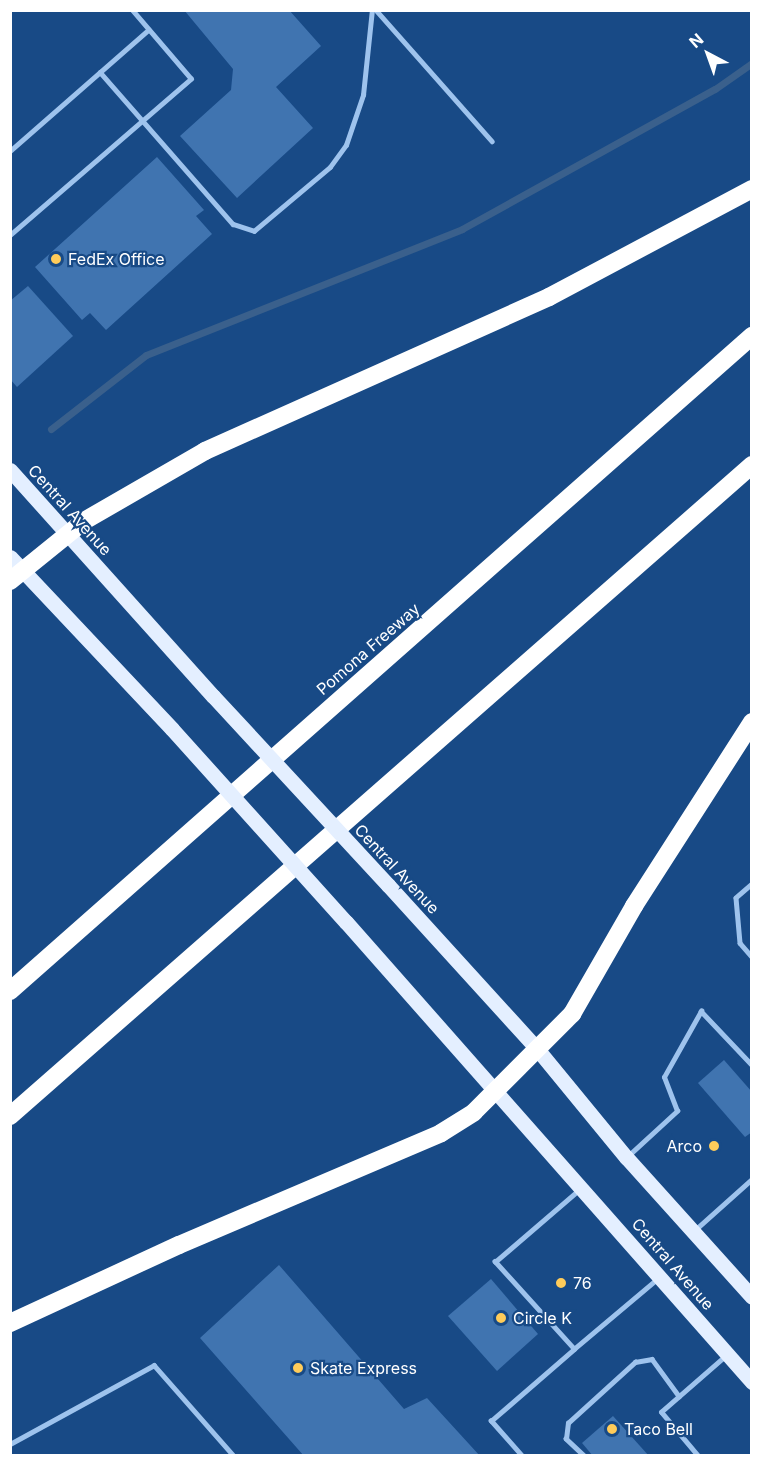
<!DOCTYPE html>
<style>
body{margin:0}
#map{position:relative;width:762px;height:1466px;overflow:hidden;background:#184a86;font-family:Inter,sans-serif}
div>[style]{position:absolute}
.stream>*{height:7px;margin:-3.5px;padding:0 3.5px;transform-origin:3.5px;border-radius:3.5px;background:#3a608c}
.building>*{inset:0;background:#4074b0}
.lane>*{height:4.5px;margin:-2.25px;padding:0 2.25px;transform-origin:2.25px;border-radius:2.25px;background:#9ec3ed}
.primary>*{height:15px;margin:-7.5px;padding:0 7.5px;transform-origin:7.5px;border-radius:7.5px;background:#e4efff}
.highway>*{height:18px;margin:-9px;padding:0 9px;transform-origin:9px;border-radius:9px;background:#fff}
.primary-bridge>*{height:15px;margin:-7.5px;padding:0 7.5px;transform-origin:7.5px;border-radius:7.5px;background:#e4efff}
.dots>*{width:16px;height:16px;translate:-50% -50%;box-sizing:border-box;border:3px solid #184a86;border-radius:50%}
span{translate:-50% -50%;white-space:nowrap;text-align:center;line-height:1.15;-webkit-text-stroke:4.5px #184a86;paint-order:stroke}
.poi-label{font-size:16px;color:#fff}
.left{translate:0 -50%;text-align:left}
.right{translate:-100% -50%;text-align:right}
.street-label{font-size:16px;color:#fff}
.frame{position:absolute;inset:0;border:12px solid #fff;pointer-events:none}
.north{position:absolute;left:678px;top:24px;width:60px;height:60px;-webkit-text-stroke:4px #184a86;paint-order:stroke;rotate:319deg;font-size:16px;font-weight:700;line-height:24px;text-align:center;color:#fff}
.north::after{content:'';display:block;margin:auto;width:21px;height:27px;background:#fff;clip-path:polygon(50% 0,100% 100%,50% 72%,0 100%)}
</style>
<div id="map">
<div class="stream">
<div style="left:51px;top:429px;width:120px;rotate:-37.9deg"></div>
<div style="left:146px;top:355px;width:340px;rotate:-21.7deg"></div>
<div style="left:462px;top:229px;width:289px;rotate:-29deg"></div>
<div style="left:715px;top:89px;width:45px;rotate:-35.1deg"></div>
</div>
<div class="building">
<div style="clip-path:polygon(184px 10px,289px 10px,321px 46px,276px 87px,313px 128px,237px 198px,180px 136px,231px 90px,233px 69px)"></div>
<div style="clip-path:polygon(157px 157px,204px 210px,196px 216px,212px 234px,106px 330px,90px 313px,82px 320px,35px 267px)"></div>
<div style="clip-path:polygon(28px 286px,73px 336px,17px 387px,10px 379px,10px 301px)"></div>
<div style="clip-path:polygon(724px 1060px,752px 1092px,752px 1132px,745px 1137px,698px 1083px)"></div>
<div style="clip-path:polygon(279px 1265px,404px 1409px,427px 1398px,480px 1456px,304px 1456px,200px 1338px)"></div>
<div style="clip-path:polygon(491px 1279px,538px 1334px,497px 1371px,448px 1316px)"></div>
<div style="clip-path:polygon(613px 1416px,649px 1456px,593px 1456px,582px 1443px)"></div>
</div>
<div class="lane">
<div style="left:376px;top:10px;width:175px;rotate:48.5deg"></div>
<div style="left:100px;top:72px;width:202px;rotate:48.8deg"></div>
<div style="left:233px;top:224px;width:22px;rotate:18deg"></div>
<div style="left:254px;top:231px;width:99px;rotate:-40.1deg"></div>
<div style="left:330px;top:167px;width:27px;rotate:-54deg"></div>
<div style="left:346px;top:145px;width:53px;rotate:-71.2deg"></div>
<div style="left:363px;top:95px;width:85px;rotate:-84deg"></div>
<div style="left:10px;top:151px;width:184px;rotate:-41.2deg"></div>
<div style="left:10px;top:235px;width:239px;rotate:-40.8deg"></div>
<div style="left:191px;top:79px;width:91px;rotate:-130.5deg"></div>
<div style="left:752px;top:884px;width:21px;rotate:139deg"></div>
<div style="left:736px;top:898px;width:45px;rotate:84.9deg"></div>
<div style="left:740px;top:943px;width:18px;rotate:49deg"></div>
<div style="left:628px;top:1156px;width:67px;rotate:-42.6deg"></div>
<div style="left:677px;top:1111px;width:36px;rotate:-111deg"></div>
<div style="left:664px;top:1077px;width:76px;rotate:-60.7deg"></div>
<div style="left:701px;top:1011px;width:74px;rotate:46.6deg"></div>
<div style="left:695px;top:1230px;width:76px;rotate:-41.8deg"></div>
<div style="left:574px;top:1349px;width:109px;rotate:-40.1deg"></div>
<div style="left:10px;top:1444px;width:164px;rotate:-28.7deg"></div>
<div style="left:154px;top:1365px;width:121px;rotate:48.7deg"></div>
<div style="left:522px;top:1456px;width:47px;rotate:-131.5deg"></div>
<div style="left:491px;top:1421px;width:110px;rotate:-40.9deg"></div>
<div style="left:574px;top:1349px;width:118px;rotate:-132.2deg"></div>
<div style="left:495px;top:1262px;width:112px;rotate:-40.7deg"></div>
<div style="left:584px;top:1456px;width:25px;rotate:-137deg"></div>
<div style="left:566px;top:1439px;width:16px;rotate:-83deg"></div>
<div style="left:568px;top:1423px;width:91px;rotate:-42.3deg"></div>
<div style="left:635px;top:1362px;width:17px;rotate:-10deg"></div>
<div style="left:652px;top:1359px;width:46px;rotate:53.9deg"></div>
<div style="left:698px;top:1456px;width:57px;rotate:-130.1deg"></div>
<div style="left:661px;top:1412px;width:84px;rotate:-41.1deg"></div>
</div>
<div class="primary">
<div style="left:10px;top:470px;width:304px;rotate:48.1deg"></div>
<div style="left:10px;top:557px;width:236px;rotate:46.7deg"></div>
<div style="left:388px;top:885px;width:223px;rotate:47.7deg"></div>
<div style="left:538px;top:1050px;width:139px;rotate:50.6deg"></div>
<div style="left:626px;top:1157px;width:188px;rotate:48deg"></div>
<div style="left:346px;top:922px;width:614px;rotate:48.57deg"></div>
</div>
<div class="highway">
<div style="left:10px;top:581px;width:95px;rotate:-39deg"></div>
<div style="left:84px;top:521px;width:140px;rotate:-30deg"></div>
<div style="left:205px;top:451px;width:377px;rotate:-24.1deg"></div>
<div style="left:549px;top:297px;width:230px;rotate:-28deg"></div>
<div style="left:10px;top:991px;width:990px;rotate:-41.44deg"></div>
<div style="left:10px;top:1116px;width:987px;rotate:-41.26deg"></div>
<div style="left:10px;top:1323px;width:186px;rotate:-24.8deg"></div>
<div style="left:179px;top:1245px;width:285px;rotate:-23.1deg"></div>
<div style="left:441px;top:1133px;width:39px;rotate:-32deg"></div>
<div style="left:474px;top:1112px;width:139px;rotate:-45deg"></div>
<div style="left:572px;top:1014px;width:125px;rotate:-60.1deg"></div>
<div style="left:634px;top:906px;width:219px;rotate:-57.3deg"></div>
</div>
<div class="primary-bridge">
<div style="left:213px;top:696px;width:258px;rotate:47.2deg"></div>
<div style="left:172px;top:729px;width:260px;rotate:48deg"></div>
</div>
<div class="dots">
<div style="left:56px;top:259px;background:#ffcc5a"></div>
<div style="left:714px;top:1146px;background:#ffcc5a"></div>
<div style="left:561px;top:1283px;background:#ffcc5a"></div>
<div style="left:501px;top:1318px;background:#ffcc5a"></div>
<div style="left:298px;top:1368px;background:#ffcc5a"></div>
<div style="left:612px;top:1429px;background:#ffcc5a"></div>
</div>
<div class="poi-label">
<span class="left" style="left:68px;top:259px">FedEx Office</span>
<span class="right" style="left:702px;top:1146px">Arco</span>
<span class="left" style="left:573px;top:1283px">76</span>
<span class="left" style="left:513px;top:1318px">Circle K</span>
<span class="left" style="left:310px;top:1368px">Skate Express</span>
<span class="left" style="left:624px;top:1429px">Taco Bell</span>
</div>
<div class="street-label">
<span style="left:70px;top:510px;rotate:48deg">Central Avenue</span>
<span style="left:368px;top:649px;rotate:-41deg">Pomona Freeway</span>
<span style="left:397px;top:869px;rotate:47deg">Central Avenue</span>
<span style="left:673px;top:1264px;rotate:49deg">Central Avenue</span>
</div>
<div class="frame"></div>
<div class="north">N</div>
</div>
